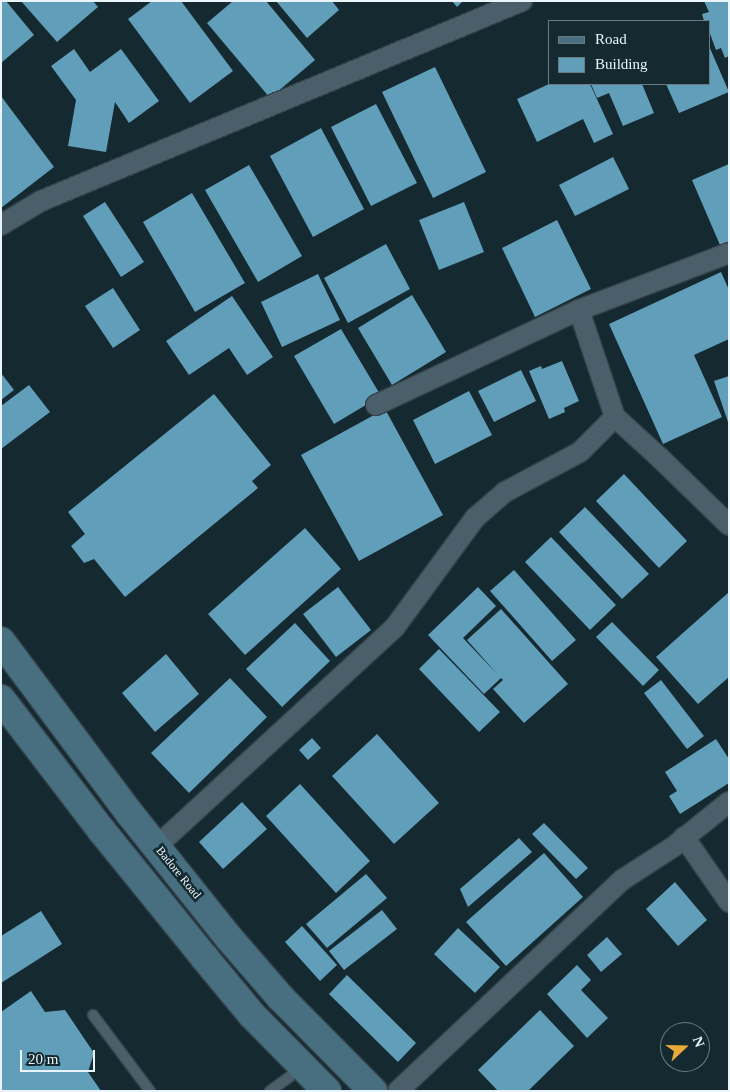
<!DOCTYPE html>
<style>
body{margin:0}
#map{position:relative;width:730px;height:1092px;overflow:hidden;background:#152931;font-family:Georgia,serif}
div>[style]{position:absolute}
.building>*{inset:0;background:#619eb9}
.roads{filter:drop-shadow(1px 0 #34434b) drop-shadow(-1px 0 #34434b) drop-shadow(0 1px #34434b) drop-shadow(0 -1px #34434b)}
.service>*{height:10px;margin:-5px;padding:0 5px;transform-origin:5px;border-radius:5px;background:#4a5f69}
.minor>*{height:20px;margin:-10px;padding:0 10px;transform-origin:10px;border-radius:10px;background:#4a5f69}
.secondary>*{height:28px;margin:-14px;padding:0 14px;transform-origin:14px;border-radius:14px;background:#476f80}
span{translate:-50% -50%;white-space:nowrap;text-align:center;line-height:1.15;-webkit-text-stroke:5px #152931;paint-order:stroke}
.street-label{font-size:12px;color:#e9f5fb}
.frame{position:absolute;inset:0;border:2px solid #e9f5fb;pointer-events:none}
.legend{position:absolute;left:548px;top:20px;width:162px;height:65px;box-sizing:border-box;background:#152931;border:1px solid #6a7b82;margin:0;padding:6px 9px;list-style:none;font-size:15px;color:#e9f5fb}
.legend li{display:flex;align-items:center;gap:10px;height:25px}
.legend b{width:25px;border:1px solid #6a7b82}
.north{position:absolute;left:660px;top:1022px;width:50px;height:50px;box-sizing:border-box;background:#152931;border:1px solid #6a7b82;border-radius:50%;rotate:69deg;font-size:14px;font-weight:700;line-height:20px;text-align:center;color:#e9f5fb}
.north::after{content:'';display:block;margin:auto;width:18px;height:22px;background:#e9ab38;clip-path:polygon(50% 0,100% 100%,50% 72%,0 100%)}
.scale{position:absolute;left:20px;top:1050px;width:75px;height:22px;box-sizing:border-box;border:2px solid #e9f5fb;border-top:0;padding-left:6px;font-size:15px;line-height:18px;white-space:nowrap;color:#e9f5fb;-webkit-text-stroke:4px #152931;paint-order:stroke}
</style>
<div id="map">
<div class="building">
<div style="clip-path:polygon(1px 1px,6px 1px,34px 35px,1px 63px)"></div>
<div style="clip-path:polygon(21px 1px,93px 1px,98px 7px,57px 42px)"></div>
<div style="clip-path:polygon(152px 1px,181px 1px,233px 71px,190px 103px,128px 19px)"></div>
<div style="clip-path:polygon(233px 1px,266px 1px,315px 60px,270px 98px,207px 23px)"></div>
<div style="clip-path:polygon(276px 1px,332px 1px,339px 10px,307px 38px)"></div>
<div style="clip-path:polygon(452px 1px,463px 1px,457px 7px)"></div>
<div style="clip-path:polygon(704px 1px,729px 1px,729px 56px,725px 58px,721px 48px,716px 50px,709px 31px,709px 21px,704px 21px,702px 14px,709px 12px)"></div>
<div style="clip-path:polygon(709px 46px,729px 92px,679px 113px,666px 84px,709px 84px)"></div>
<div style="clip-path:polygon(74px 49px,90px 72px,121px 49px,159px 101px,129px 123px,115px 102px,106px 152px,68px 146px,76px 100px,51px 66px)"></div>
<div style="clip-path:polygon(435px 67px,486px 172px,433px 198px,382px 92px)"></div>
<div style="clip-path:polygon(549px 84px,590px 84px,613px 134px,594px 143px,583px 119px,537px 142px,517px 99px)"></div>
<div style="clip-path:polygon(591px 84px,642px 84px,654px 113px,623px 126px,609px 93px,597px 98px)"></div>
<div style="clip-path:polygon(1px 96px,54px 167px,1px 208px)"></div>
<div style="clip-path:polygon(376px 104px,417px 183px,371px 206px,331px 127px)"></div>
<div style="clip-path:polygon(321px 128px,364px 209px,313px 237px,270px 156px)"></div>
<div style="clip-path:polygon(613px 157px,629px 189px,575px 216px,559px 185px)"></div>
<div style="clip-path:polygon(729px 164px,729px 242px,720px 245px,692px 180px)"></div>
<div style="clip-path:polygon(249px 165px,302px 256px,258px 282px,205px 190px)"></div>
<div style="clip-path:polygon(192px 193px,245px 283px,195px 312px,143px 222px)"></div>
<div style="clip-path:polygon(105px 202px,144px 262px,121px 277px,83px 216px)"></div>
<div style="clip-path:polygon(464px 202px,484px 252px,439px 270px,419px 220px)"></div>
<div style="clip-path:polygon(557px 220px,591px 289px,535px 317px,502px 248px)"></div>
<div style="clip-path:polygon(386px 244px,410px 289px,348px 323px,324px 278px)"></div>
<div style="clip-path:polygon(721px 272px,729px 290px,729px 339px,694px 355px,722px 417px,663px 444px,609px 324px)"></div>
<div style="clip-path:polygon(318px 274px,340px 320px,282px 347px,261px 302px)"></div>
<div style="clip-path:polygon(113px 288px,140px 330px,113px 348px,85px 306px)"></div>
<div style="clip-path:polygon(412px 295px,446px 352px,392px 385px,358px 328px)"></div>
<div style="clip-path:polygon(232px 296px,273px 357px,247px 375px,229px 348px,189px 375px,166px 341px)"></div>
<div style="clip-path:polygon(341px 329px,381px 396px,334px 424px,294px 356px)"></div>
<div style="clip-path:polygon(562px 361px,579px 401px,564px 408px,565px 412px,549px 419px,529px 371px,541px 366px,542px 369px)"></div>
<div style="clip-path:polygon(521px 370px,536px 401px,494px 422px,478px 391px)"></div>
<div style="clip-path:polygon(1px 373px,14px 390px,1px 400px)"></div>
<div style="clip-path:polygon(729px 376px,729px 422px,728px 422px,714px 381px)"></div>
<div style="clip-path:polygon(29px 385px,50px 412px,1px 449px,1px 406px)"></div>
<div style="clip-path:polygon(469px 391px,492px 435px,435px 464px,413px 420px)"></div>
<div style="clip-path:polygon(214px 394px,271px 465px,252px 481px,258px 488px,125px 597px,94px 559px,84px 563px,71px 546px,85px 534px,68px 512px)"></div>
<div style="clip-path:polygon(385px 409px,443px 515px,359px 561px,301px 455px)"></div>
<div style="clip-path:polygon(624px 474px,687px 541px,659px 568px,596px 501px)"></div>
<div style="clip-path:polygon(585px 507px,649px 574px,622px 599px,559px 532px)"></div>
<div style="clip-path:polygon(305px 528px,341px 569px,245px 655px,208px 614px)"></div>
<div style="clip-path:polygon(551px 537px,616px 605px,590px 630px,525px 562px)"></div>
<div style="clip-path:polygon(514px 570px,576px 640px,552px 661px,490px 591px)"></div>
<div style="clip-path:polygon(338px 587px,371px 630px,336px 657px,303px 614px)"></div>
<div style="clip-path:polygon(478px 587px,496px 606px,463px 638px,498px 675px,467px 640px,501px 609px,568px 684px,524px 723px,493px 689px,503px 680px,501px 678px,484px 694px,428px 635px)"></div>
<div style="clip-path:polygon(729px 592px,729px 677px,698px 704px,656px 657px)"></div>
<div style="clip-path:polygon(612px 622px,659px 670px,643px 686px,596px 637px)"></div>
<div style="clip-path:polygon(295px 623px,330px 661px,282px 707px,246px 669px)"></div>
<div style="clip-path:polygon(439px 649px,500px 712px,479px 732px,419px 669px)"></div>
<div style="clip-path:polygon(166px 654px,199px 694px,155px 732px,122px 693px)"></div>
<div style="clip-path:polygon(230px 678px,267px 717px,189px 793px,151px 753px)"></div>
<div style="clip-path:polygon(661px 680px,704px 736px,687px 749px,644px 693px)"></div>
<div style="clip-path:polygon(377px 734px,439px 803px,394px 844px,332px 776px)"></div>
<div style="clip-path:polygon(312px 738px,321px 748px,308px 760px,299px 750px)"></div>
<div style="clip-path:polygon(716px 739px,729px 759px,729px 783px,680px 814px,669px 796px,677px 791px,665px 772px)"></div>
<div style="clip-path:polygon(300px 784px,370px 861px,336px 893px,266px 816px)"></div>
<div style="clip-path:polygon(242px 802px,267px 829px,223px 869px,199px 842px)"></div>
<div style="clip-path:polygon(544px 823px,588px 868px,576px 879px,532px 834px)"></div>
<div style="clip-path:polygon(519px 838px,532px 852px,468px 907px,460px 889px)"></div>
<div style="clip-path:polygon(544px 853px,583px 897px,506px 966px,466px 922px)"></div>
<div style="clip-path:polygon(366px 874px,387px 898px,327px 948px,306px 924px)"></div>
<div style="clip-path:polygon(675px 882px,707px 920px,678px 946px,646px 909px)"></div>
<div style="clip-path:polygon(382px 910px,397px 929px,344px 970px,329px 951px)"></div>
<div style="clip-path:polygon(41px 911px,62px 944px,1px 983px,1px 936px)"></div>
<div style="clip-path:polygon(302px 926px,337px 965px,320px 981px,285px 942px)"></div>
<div style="clip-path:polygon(458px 928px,500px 967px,475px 993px,434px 954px)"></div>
<div style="clip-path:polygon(607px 937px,622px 954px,601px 972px,587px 955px)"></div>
<div style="clip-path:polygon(577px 965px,591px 980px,581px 990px,608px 1018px,587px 1038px,547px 994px)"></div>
<div style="clip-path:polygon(347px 975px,416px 1043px,398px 1062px,329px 994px)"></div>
<div style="clip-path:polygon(31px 991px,45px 1012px,65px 1010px,94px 1053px,88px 1072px,101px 1091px,2px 1091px,1px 1012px)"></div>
<div style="clip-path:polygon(540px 1010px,574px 1046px,528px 1091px,498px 1091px,478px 1070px)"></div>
</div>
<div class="roads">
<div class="service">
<div style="left:93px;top:1015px;width:95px;rotate:53.1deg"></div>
<div style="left:270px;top:1091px;width:39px;rotate:-36deg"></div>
</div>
<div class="minor">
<div style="left:1px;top:225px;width:47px;rotate:-31deg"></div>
<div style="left:41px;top:201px;width:521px;rotate:-22.58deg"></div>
<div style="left:579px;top:310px;width:113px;rotate:71.4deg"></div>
<div style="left:615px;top:417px;width:61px;rotate:42.3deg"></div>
<div style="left:660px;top:458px;width:96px;rotate:44.2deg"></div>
<div style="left:376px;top:405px;width:224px;rotate:-25.1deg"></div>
<div style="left:579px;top:310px;width:160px;rotate:-20.8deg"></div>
<div style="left:684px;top:837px;width:79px;rotate:55.3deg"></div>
<div style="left:157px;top:846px;width:323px;rotate:-42.6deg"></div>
<div style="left:395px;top:627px;width:135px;rotate:-53.7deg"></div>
<div style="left:475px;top:518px;width:40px;rotate:-41deg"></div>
<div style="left:505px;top:492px;width:85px;rotate:-28.1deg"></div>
<div style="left:580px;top:452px;width:49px;rotate:-45deg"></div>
<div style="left:398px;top:1091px;width:308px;rotate:-43.3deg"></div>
<div style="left:622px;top:880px;width:61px;rotate:-32.9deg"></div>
<div style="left:673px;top:847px;width:72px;rotate:-38.8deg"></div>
</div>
<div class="secondary">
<div style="left:1px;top:641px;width:216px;rotate:53.3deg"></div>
<div style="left:130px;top:814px;width:159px;rotate:51.4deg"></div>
<div style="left:229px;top:938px;width:79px;rotate:49.1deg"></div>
<div style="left:281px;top:998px;width:131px;rotate:45.3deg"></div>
<div style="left:1px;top:699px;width:166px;rotate:52.6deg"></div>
<div style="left:102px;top:831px;width:162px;rotate:51deg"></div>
<div style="left:204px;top:957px;width:75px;rotate:50.4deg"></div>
<div style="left:252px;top:1015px;width:107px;rotate:45.4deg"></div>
</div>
</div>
<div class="street-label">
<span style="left:178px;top:873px;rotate:51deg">Badore Road</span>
</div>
<div class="frame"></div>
<ul class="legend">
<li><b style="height:6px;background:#476f80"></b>Road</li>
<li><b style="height:14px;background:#619eb9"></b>Building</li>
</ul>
<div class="north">N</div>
<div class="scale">20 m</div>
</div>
